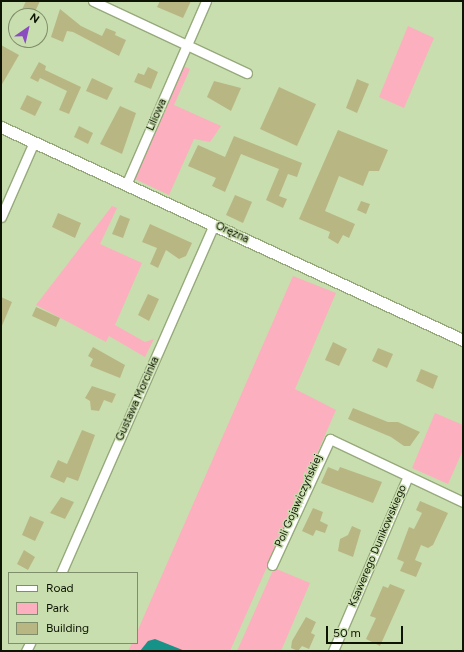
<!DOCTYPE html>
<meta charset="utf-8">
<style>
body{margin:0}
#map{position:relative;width:464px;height:652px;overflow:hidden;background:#c9deae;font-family:Figtree,sans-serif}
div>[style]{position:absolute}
.green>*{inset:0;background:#fcafbe}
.water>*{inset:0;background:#169289}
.building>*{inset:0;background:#b8b784}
.roads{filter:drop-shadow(1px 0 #96aa7c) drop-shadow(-1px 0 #96aa7c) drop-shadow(0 1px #96aa7c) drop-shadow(0 -1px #96aa7c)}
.minor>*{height:9px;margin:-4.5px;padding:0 4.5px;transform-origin:4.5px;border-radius:4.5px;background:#fff}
.tertiary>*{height:11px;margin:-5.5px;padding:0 5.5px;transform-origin:5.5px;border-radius:5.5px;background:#fff}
span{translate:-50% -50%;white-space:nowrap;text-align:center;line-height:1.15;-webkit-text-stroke:3px #c9deae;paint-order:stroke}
.street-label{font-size:11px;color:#0d1404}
.frame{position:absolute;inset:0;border:2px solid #0d1404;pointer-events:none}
.legend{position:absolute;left:8px;top:572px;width:130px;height:72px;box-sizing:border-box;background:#c9deae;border:1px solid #7e8d6a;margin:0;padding:5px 7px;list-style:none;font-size:12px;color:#0d1404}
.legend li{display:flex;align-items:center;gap:8px;height:20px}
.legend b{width:20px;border:1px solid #7e8d6a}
.north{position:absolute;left:8px;top:8px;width:40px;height:40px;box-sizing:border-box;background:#c9deae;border:1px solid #7e8d6a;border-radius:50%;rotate:34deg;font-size:11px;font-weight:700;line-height:16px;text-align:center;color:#0d1404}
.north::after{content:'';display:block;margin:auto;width:14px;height:18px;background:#8c4cc1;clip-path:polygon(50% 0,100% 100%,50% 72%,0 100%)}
.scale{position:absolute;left:326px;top:626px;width:77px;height:18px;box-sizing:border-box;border:2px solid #0d1404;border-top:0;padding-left:5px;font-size:12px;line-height:14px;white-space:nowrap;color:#0d1404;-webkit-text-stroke:3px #c9deae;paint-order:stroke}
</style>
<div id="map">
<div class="green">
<div style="clip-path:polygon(408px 26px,434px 38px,404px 108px,379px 97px)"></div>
<div style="clip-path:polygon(183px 66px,190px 69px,174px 105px,221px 126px,210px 142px,194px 139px,169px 195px,135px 179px)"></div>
<div style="clip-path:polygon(112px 206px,117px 208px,100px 244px,142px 263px,115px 325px,145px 342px,154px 339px,145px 357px,109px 336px,106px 342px,36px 305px)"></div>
<div style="clip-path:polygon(293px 276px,336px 293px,295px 389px,336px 410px,230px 651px,128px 651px,132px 643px,137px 643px,137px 632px)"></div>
<div style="clip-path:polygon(435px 413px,463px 425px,463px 450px,448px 484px,412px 468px)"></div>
<div style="clip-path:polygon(274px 568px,310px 583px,281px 651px,237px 651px)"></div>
</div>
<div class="water">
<div style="clip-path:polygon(155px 639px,185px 651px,140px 651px,148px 641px)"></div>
</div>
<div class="building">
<div style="clip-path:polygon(26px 1px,40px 1px,33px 16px,19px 16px)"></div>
<div style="clip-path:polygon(160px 1px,191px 1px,183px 18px,157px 7px)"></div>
<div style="clip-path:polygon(60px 9px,81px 26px,102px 36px,106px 28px,116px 32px,115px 35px,126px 40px,119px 56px,73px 32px,67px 31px,63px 42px,51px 37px)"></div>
<div style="clip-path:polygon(1px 45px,19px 55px,1px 86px)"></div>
<div style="clip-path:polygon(39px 62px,46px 66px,45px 70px,81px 87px,69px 114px,59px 110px,67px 91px,40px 78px,38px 82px,30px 78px)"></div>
<div style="clip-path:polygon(148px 67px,158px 72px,151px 89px,134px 82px,138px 73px,144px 75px)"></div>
<div style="clip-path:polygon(92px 78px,113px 88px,107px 100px,86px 91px)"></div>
<div style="clip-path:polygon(357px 79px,369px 84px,357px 113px,346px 108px)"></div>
<div style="clip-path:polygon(214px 81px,241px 88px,231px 111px,207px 97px)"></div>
<div style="clip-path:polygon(279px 87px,316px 104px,297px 146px,260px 129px)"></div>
<div style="clip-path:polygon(27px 95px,42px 102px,35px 116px,20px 109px)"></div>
<div style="clip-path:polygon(120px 106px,136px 113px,122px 154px,100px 144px)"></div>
<div style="clip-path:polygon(79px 126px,93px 133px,88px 144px,74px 137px)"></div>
<div style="clip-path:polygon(338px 130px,388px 150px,379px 171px,369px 171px,363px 186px,339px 176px,325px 211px,355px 224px,349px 238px,343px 235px,338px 244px,328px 238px,330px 232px,299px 219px)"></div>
<div style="clip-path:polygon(234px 136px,302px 163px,297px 177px,288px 174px,279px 196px,287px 199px,283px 208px,266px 200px,279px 169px,241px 154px,225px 192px,212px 186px,216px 178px,188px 166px,198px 145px,225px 157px)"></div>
<div style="clip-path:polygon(235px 195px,252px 202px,243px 223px,226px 215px)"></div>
<div style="clip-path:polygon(361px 201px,370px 204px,366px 214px,357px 210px)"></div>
<div style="clip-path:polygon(58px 213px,81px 223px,75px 238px,52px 227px)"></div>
<div style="clip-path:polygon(120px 215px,130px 219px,123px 238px,112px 234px)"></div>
<div style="clip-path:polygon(150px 224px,192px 243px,186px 256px,179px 259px,166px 250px,158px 268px,150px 264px,157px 248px,142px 242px)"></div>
<div style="clip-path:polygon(148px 294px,159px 299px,149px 321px,138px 315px)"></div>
<div style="clip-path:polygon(1px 297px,12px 302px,1px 328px)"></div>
<div style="clip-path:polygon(36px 307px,60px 318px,56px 327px,32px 316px)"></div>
<div style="clip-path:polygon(333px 342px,347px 349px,339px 366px,325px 360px)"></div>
<div style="clip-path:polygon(93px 347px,125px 365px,120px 378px,90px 366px,93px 359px,88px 356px)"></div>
<div style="clip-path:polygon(378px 348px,393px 354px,387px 368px,372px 361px)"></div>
<div style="clip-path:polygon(421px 369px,438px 376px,433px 389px,416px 381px)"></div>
<div style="clip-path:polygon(92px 386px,116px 394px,112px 403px,104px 400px,99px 411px,91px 410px,90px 401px,85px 398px)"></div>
<div style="clip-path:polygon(353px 408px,388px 422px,398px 422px,420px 432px,410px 446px,404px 446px,391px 437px,348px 419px)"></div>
<div style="clip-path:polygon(82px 430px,95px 435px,78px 481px,67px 477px,64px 483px,50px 477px,58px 460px,67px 464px)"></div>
<div style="clip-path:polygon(328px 467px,338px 471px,340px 467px,382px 482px,373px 503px,321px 483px)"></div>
<div style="clip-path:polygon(61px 497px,74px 502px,65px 519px,50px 513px)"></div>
<div style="clip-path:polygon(420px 501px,448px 513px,433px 545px,428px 548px,421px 545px,415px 560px,422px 563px,416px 577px,400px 571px,404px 562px,397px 559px,409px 527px,414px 529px,422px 513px,416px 510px)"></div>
<div style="clip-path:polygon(313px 508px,323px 512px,320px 521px,328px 525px,325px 533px,316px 530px,313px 536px,302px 531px)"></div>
<div style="clip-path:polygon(30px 516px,44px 522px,35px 541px,22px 535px)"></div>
<div style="clip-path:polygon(352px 526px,361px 530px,353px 557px,338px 551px,340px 539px,348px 535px)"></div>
<div style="clip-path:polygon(24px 550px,35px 557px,28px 570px,17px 564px)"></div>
<div style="clip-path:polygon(390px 584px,405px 590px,380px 646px,366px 639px,376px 618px,370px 616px,383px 586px,388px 588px)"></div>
<div style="clip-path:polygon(306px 617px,316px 622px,311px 633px,315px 635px,309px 649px,302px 646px,298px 651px,291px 648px,292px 641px)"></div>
</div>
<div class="roads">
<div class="minor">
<div style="left:93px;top:1px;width:170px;rotate:25.1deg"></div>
<div style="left:126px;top:185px;width:201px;rotate:-66.5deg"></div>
<div style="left:1px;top:217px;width:82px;rotate:-66.3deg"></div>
<div style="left:272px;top:565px;width:139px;rotate:-65.3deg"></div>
<div style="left:330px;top:439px;width:147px;rotate:25.3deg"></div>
<div style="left:61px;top:573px;width:380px;rotate:-66.3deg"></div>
<div style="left:26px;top:651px;width:9px;rotate:-63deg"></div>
<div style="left:333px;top:651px;width:190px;rotate:-66.8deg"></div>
</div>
<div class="tertiary">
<div style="left:1px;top:127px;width:509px;rotate:24.75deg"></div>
</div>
</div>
<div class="street-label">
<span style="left:157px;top:115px;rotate:-66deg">Liliowa</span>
<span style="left:232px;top:233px;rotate:25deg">Orężna</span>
<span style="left:138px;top:399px;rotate:-66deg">Gustawa Morcinka</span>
<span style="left:299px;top:501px;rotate:-66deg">Poli Gojawiczyńskiej</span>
<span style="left:378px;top:546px;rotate:-67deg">Ksawerego Dunikowskiego</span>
</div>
<div class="frame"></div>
<ul class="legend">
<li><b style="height:5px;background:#fff"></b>Road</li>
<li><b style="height:11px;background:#fcafbe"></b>Park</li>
<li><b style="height:11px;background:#b8b784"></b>Building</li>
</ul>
<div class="north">N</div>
<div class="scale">50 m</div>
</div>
